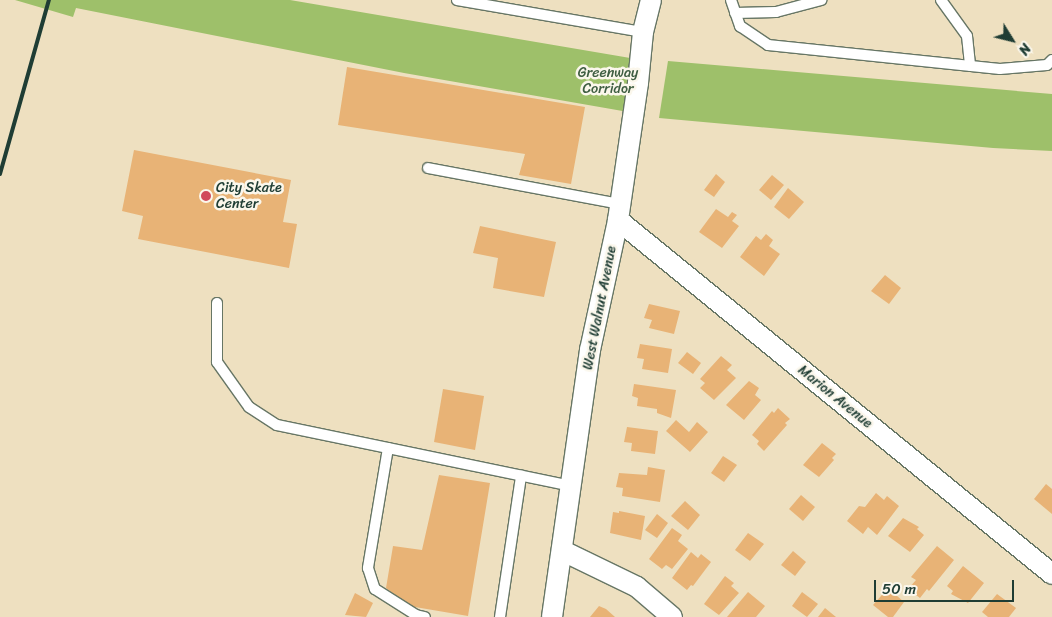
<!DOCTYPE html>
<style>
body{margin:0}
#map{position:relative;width:1052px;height:617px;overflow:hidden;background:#eee0c0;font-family:Sriracha,sans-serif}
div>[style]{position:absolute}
.green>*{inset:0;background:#9ec06a}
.building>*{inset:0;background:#e8b376}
.roads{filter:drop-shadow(1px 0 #677665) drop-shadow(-1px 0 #677665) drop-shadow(0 1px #677665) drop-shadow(0 -1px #677665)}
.lane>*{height:10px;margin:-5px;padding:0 5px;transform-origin:5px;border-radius:5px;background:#fff}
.street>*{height:20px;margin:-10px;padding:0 10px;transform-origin:10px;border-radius:10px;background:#fff}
.rail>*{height:4px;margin:-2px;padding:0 2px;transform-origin:2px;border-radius:2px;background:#1f3d34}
.dots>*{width:14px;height:14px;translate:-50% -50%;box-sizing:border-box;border:2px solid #fbf7ec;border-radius:50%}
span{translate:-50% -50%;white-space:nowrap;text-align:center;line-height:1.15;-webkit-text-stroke:5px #fbf7ec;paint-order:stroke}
.park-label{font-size:14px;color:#3f5e42}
.poi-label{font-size:14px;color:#1f3d34}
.left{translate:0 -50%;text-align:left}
.street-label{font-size:14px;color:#1f3d34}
.north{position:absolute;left:987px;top:15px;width:50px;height:50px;-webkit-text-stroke:4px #fbf7ec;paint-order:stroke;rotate:126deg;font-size:14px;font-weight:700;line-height:20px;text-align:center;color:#1f3d34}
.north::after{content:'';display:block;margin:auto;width:18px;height:22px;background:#1f3d34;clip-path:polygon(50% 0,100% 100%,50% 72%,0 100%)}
.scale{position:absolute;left:874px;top:580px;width:140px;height:22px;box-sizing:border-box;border:2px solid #1f3d34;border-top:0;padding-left:6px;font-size:15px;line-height:18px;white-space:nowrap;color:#1f3d34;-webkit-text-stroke:4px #fbf7ec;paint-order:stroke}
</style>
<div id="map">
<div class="green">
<div style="clip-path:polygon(15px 0,290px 0,642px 60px,634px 113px,404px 73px,76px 8px,73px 17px)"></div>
<div style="clip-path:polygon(668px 61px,1052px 94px,1052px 151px,993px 148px,659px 118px)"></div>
</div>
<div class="building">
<div style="clip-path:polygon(347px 67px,585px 107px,571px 184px,519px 175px,525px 154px,338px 125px)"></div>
<div style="clip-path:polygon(134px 150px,291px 180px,283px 222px,297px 224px,289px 268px,138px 239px,143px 216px,122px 211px)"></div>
<div style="clip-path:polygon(716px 174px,725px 182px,714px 197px,704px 190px)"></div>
<div style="clip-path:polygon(772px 175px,784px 185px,771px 200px,759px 190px)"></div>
<div style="clip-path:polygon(788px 188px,804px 202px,789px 219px,774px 207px)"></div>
<div style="clip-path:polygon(716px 209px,728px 217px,732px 212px,737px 215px,732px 221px,739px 226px,722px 248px,699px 232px)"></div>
<div style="clip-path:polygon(480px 226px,556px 242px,544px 297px,493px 288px,498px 258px,473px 253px)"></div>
<div style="clip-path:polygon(766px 234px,773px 240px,769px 246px,780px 254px,764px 276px,740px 257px,756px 236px,761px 240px)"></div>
<div style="clip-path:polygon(885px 275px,901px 288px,889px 304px,871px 291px)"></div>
<div style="clip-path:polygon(649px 304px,680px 311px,674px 334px,649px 328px,652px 320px,644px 318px)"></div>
<div style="clip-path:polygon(640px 344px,672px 349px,668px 373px,642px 369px,644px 359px,637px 358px)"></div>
<div style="clip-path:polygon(687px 352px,701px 363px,693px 374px,678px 363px)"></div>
<div style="clip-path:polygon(721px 356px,732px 365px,727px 370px,736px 378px,714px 400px,700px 388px,705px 383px,700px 379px)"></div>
<div style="clip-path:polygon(749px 381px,759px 388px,755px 395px,761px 400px,744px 420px,726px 405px)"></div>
<div style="clip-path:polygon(634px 384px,676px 390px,671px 418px,657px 413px,657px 409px,637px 406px,638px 398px,632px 396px)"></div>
<div style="clip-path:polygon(443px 389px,484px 396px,475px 450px,434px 442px)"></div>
<div style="clip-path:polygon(778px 408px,790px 419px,785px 423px,787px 425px,764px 451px,757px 444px,759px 441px,752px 435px,772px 411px,774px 413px)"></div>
<div style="clip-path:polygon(676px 420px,689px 432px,697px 422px,708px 432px,690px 452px,666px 431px)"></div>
<div style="clip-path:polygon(627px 427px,658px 431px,655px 454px,631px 451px,632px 443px,624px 442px)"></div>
<div style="clip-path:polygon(822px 443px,836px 454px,832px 458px,834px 460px,819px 477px,803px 465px)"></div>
<div style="clip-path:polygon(723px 456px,737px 465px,724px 482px,711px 473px)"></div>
<div style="clip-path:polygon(648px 467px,665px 470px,660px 502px,622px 496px,623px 488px,616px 487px,619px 473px,647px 475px)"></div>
<div style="clip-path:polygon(439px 475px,490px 483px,468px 616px,409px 606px,386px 588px,393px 546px,422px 550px)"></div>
<div style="clip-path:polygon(1046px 484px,1052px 489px,1052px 514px,1034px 499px)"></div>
<div style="clip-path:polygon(876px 493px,884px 500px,887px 496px,899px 506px,877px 535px,868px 527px,863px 534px,847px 521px,859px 506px,865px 507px)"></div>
<div style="clip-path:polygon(801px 495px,815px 507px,803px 521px,789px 509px)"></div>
<div style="clip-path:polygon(685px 501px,700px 515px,688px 530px,671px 516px)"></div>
<div style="clip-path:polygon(619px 511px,645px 516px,641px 540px,610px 533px,613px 512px,619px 513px)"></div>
<div style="clip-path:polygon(657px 514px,668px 523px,657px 538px,645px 530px)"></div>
<div style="clip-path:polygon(903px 518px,919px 527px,917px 529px,924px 535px,910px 552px,888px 536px)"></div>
<div style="clip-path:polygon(672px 528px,682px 535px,678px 541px,688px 549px,672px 569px,666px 565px,662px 569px,649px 559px)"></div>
<div style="clip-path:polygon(748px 533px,764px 544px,750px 561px,735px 550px)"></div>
<div style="clip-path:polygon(937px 546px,954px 560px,929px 591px,927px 589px,920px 598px,908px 589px,916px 580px,911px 577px)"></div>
<div style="clip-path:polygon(793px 551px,806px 562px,795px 576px,781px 565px)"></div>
<div style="clip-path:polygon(691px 552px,698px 558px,701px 554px,711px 562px,693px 586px,691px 585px,687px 590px,672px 578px)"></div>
<div style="clip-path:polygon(963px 566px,984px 583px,968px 603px,951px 594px,953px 591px,947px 586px)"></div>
<div style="clip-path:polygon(725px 576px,734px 583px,731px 586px,739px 593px,719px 615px,704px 604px)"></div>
<div style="clip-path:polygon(888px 588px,904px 602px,893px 617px,888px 617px,873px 605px)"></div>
<div style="clip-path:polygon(748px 592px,765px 606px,756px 617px,727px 617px)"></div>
<div style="clip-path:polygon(802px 592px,818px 604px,807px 617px,792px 606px)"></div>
<div style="clip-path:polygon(355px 593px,373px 603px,366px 617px,345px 615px)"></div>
<div style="clip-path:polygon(997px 594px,1016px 608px,1009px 617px,988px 617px,982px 612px)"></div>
<div style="clip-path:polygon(599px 606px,606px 609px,615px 617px,590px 617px)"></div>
<div style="clip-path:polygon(825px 608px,836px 617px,818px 617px)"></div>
</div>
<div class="roads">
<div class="lane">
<div style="left:457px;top:0;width:189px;rotate:9.8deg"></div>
<div style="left:731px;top:0;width:28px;rotate:71deg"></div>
<div style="left:740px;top:26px;width:34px;rotate:34deg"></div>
<div style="left:768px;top:45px;width:233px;rotate:5.9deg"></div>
<div style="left:1000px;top:69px;width:47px;rotate:-4.9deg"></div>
<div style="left:1047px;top:65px;width:7px;rotate:-45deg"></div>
<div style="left:941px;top:0;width:44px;rotate:54.2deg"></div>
<div style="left:967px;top:36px;width:30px;rotate:84deg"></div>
<div style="left:735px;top:13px;width:41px;rotate:-1.4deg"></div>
<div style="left:776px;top:12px;width:47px;rotate:-14.9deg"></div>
<div style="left:428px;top:168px;width:195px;rotate:10.6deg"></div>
<div style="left:217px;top:303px;width:59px;rotate:90deg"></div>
<div style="left:217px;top:362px;width:55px;rotate:54.6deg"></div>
<div style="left:249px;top:407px;width:33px;rotate:33deg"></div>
<div style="left:277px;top:425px;width:300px;rotate:11.7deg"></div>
<div style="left:388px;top:448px;width:122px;rotate:99.5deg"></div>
<div style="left:368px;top:568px;width:22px;rotate:72deg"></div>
<div style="left:375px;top:589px;width:49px;rotate:32.4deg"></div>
<div style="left:416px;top:615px;width:9px;rotate:13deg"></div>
<div style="left:500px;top:617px;width:143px;rotate:-81.5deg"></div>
</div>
<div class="street">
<div style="left:618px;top:220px;width:560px;rotate:39.2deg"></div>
<div style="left:563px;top:551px;width:82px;rotate:25.9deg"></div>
<div style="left:637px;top:587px;width:46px;rotate:40.6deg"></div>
<div style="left:552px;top:617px;width:270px;rotate:-81.9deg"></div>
<div style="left:590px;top:350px;width:133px;rotate:-77.8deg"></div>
<div style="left:618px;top:220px;width:138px;rotate:-81.7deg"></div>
<div style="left:638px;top:83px;width:51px;rotate:-84.4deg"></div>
<div style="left:643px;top:32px;width:33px;rotate:-76deg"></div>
</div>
</div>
<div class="rail">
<div style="left:0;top:174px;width:181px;rotate:-74.3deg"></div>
</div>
<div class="dots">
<div style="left:206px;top:196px;background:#d1495b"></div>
</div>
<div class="park-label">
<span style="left:608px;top:81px">Greenway<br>Corridor</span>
</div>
<div class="poi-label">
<span class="left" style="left:216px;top:196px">City Skate<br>Center</span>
</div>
<div class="street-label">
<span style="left:600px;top:308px;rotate:-79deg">West Walnut Avenue</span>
<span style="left:835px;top:397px;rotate:39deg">Marion Avenue</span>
</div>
<div class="north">N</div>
<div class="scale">50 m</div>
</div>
